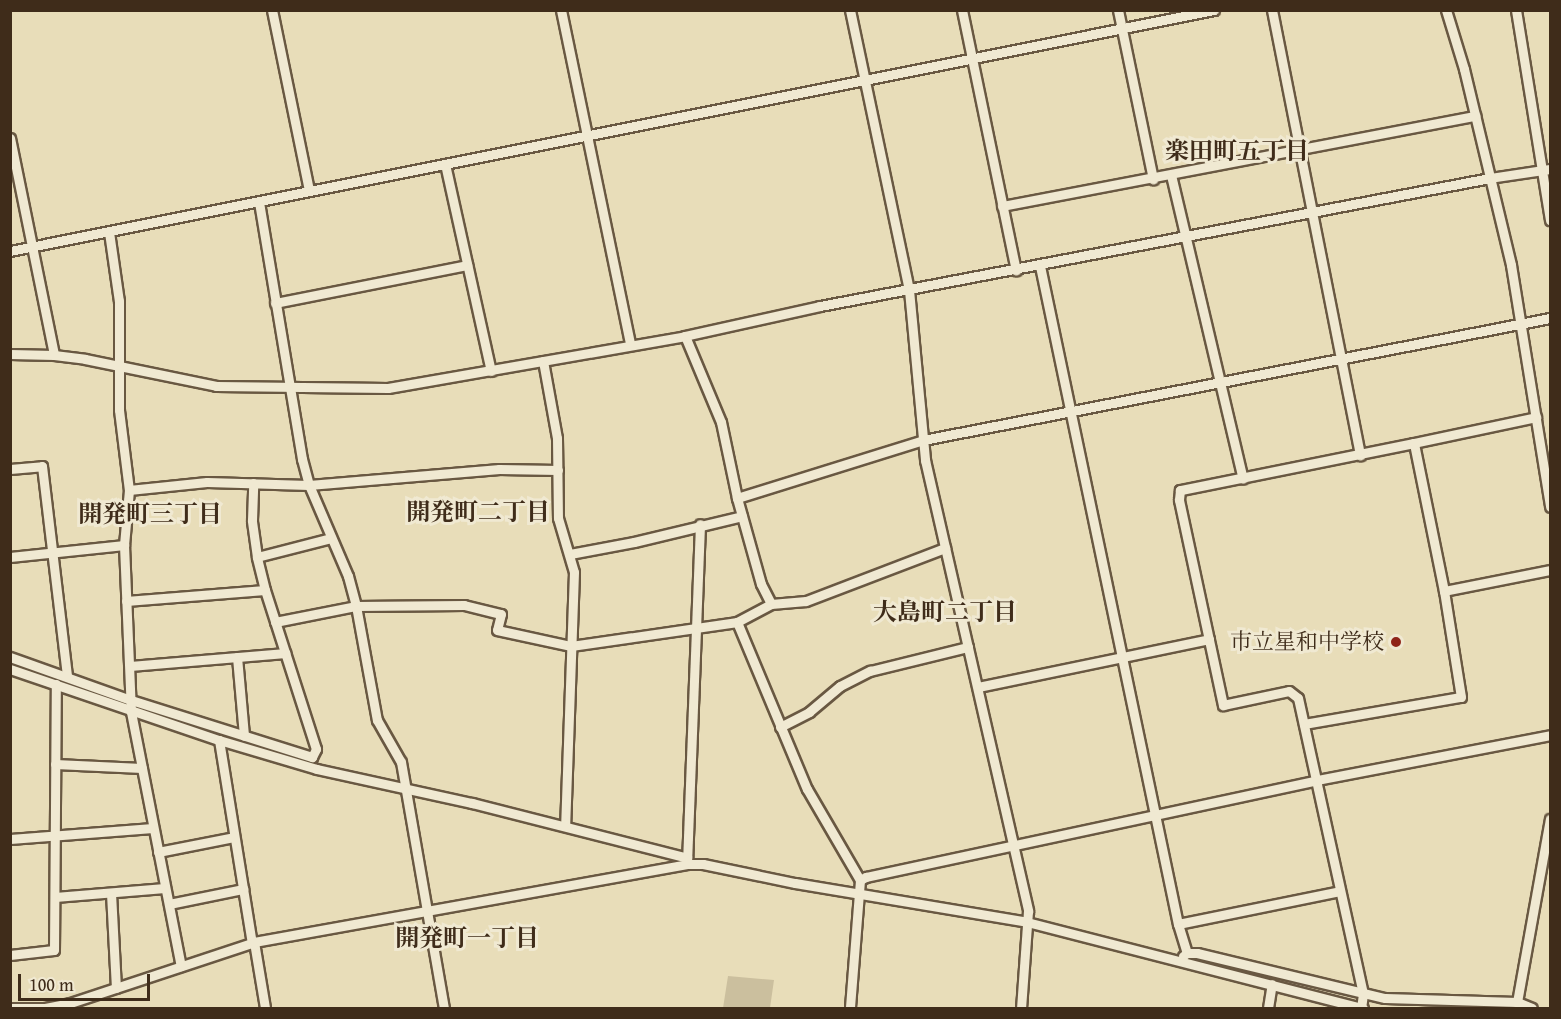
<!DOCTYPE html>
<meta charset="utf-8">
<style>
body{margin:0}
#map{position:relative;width:1561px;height:1019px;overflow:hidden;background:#e8ddb9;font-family:"Gentium Book Plus","Noto Serif JP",serif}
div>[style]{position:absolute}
.green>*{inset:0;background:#cbbf9e}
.roads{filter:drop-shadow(2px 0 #695842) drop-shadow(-2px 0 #695842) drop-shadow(0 2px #695842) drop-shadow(0 -2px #695842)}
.minor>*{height:9px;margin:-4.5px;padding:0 4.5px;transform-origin:4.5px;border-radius:4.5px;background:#f0e9d2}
.dots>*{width:16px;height:16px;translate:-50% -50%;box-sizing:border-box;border:3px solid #f0e9d2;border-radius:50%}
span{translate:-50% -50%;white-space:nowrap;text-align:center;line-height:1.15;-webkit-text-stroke:6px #f0e9d2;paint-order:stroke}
.poi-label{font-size:22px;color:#3f2c1a}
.right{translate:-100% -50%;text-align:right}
.neighbourhood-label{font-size:24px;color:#3f2c1a;font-weight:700}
.frame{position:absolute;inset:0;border:12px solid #3f2c1a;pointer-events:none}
.scale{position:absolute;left:18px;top:974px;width:132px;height:27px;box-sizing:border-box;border:3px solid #3f2c1a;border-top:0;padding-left:8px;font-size:18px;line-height:21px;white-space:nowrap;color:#3f2c1a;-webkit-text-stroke:4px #f0e9d2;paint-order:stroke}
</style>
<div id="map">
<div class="green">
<div style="clip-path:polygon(728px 976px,774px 980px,770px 1008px,723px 1008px)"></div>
</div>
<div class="roads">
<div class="minor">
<div style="left:272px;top:10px;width:184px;rotate:78.4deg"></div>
<div style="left:561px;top:10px;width:341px;rotate:78.3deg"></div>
<div style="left:850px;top:10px;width:286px;rotate:78.1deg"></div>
<div style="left:909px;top:290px;width:171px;rotate:84.6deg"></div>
<div style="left:925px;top:460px;width:463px;rotate:77.1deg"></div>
<div style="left:1028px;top:911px;width:97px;rotate:94.1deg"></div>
<div style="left:962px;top:10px;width:266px;rotate:78.3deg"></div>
<div style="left:1118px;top:10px;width:173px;rotate:78.3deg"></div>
<div style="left:1272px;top:10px;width:454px;rotate:78.8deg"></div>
<div style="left:1446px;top:10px;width:62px;rotate:73deg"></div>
<div style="left:1464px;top:69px;width:202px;rotate:76.5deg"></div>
<div style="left:1511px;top:265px;width:245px;rotate:80.8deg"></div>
<div style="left:1516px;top:10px;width:213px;rotate:80.8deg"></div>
<div style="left:10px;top:138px;width:221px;rotate:78.5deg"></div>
<div style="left:445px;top:164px;width:212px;rotate:77.5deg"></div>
<div style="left:1171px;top:175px;width:312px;rotate:76.7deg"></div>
<div style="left:259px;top:202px;width:261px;rotate:80.5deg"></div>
<div style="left:302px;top:459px;width:27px;rotate:75deg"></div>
<div style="left:309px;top:485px;width:99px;rotate:66.8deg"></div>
<div style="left:348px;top:576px;width:31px;rotate:75deg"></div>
<div style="left:356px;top:606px;width:116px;rotate:79.6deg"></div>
<div style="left:377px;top:720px;width:48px;rotate:60.3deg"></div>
<div style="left:401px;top:762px;width:250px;rotate:80.1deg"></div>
<div style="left:1002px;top:206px;width:482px;rotate:-10.8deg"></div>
<div style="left:109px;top:232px;width:70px;rotate:81.8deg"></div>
<div style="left:119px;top:301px;width:109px;rotate:90deg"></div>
<div style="left:119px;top:410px;width:81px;rotate:82.9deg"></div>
<div style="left:129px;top:490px;width:55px;rotate:95.2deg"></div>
<div style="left:124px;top:545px;width:167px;rotate:87.6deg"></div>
<div style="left:131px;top:712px;width:259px;rotate:78.9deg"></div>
<div style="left:10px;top:251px;width:1228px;rotate:-11.32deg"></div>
<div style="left:1040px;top:266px;width:672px;rotate:78.16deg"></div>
<div style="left:1178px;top:924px;width:30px;rotate:73deg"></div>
<div style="left:275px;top:303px;width:196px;rotate:-11.2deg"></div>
<div style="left:685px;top:336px;width:93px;rotate:67.3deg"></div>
<div style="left:721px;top:422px;width:78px;rotate:78.1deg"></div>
<div style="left:737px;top:498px;width:89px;rotate:74.4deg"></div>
<div style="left:761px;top:584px;width:22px;rotate:63deg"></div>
<div style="left:10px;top:354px;width:44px;rotate:1.3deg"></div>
<div style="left:54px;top:355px;width:31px;rotate:7deg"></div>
<div style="left:85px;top:359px;width:134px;rotate:11.6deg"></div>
<div style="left:216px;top:386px;width:172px;rotate:0.7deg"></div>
<div style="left:388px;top:388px;width:302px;rotate:-9.9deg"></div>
<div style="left:685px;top:336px;width:138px;rotate:-12.5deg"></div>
<div style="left:820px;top:306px;width:682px;rotate:-10.82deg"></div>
<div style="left:1490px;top:178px;width:61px;rotate:-8.5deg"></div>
<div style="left:543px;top:361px;width:78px;rotate:79.7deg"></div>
<div style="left:557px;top:438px;width:80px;rotate:89.3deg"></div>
<div style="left:558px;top:518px;width:56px;rotate:73.5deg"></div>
<div style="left:574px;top:572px;width:254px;rotate:92deg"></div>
<div style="left:1414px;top:443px;width:125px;rotate:-12deg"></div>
<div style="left:10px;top:469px;width:32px;rotate:-5deg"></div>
<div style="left:42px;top:466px;width:212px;rotate:83.2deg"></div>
<div style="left:129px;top:490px;width:78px;rotate:-5.9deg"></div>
<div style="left:207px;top:482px;width:102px;rotate:1.7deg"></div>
<div style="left:309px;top:485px;width:191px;rotate:-4.8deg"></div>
<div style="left:499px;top:469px;width:59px;rotate:1deg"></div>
<div style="left:737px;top:498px;width:195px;rotate:-17.3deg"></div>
<div style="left:923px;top:440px;width:639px;rotate:-11.01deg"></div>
<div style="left:570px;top:554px;width:65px;rotate:-10.6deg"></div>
<div style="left:634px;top:542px;width:111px;rotate:-13.5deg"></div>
<div style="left:10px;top:557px;width:115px;rotate:-6deg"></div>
<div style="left:257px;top:557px;width:76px;rotate:-14.4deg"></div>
<div style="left:1444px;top:591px;width:108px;rotate:-11.2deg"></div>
<div style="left:126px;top:601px;width:139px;rotate:-4.5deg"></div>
<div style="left:275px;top:622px;width:83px;rotate:-11.2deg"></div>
<div style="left:356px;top:606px;width:108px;rotate:-0.5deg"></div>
<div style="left:464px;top:605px;width:38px;rotate:14deg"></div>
<div style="left:501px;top:614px;width:16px;rotate:104deg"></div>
<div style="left:497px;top:630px;width:76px;rotate:12.2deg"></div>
<div style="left:571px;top:646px;width:168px;rotate:-8.2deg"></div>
<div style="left:737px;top:622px;width:38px;rotate:-28deg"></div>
<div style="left:771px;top:604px;width:35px;rotate:-5deg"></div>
<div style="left:806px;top:601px;width:149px;rotate:-20.9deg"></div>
<div style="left:737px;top:622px;width:181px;rotate:67.3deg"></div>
<div style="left:807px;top:789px;width:105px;rotate:59.8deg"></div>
<div style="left:860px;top:880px;width:128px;rotate:94.5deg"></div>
<div style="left:10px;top:657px;width:128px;rotate:19.6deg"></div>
<div style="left:131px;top:700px;width:190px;rotate:17.5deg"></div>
<div style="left:312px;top:757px;width:9px;rotate:-63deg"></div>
<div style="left:316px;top:749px;width:167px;rotate:-107.8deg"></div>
<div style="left:265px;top:590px;width:34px;rotate:-104deg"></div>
<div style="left:257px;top:557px;width:37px;rotate:-98deg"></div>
<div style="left:252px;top:520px;width:37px;rotate:-88deg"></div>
<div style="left:237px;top:657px;width:79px;rotate:84.9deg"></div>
<div style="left:130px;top:666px;width:156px;rotate:-4.8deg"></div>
<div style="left:10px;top:669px;width:221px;rotate:18.8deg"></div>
<div style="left:219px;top:740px;width:206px;rotate:80.8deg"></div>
<div style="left:978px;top:687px;width:236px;rotate:-11.7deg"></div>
<div style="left:1304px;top:724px;width:159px;rotate:-9.8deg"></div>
<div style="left:1461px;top:697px;width:107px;rotate:-99.1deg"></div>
<div style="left:1444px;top:591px;width:151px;rotate:-101.5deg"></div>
<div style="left:1414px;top:443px;width:239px;rotate:168.6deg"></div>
<div style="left:1180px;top:490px;width:10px;rotate:96deg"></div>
<div style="left:1179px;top:500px;width:210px;rotate:77.9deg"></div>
<div style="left:1223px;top:705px;width:67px;rotate:-12deg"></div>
<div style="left:1289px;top:691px;width:11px;rotate:38deg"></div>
<div style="left:1298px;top:698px;width:303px;rotate:77.6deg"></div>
<div style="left:1363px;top:994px;width:14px;rotate:98deg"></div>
<div style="left:780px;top:727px;width:33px;rotate:-27deg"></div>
<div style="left:809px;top:712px;width:40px;rotate:-40deg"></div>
<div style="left:840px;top:686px;width:34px;rotate:-27deg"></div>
<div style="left:870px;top:671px;width:101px;rotate:-13.8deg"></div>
<div style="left:219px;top:740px;width:102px;rotate:16.5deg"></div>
<div style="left:317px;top:769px;width:159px;rotate:12.4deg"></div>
<div style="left:472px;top:803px;width:222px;rotate:14.3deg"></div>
<div style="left:55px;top:764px;width:87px;rotate:2.6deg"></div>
<div style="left:10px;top:839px;width:143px;rotate:-4.4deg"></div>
<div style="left:158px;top:852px;width:77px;rotate:-11.2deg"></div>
<div style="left:687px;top:863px;width:339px;rotate:-87.8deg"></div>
<div style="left:860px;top:880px;width:7px;rotate:-27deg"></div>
<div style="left:866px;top:877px;width:461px;rotate:-12.1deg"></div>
<div style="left:1317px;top:780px;width:237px;rotate:-10.9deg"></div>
<div style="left:111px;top:893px;width:95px;rotate:87deg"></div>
<div style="left:55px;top:897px;width:110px;rotate:-4.7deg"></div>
<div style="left:169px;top:904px;width:76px;rotate:-11.5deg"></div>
<div style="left:1178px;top:924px;width:165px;rotate:-11.5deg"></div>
<div style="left:254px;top:942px;width:67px;rotate:80.5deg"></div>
<div style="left:10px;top:955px;width:44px;rotate:-6.5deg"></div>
<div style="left:54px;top:950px;width:266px;rotate:-89.6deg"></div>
<div style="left:1183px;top:956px;width:5px;rotate:-37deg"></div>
<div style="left:1187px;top:953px;width:10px"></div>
<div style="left:1197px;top:953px;width:193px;rotate:13.5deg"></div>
<div style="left:1385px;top:998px;width:132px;rotate:1.7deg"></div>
<div style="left:1517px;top:1002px;width:16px;rotate:22deg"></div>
<div style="left:1517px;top:1002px;width:186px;rotate:-79.8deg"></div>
<div style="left:10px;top:1008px;width:35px"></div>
<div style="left:45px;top:1008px;width:25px;rotate:-11deg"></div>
<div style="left:70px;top:1003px;width:194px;rotate:-18.3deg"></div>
<div style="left:254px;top:942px;width:440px;rotate:-10.2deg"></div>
<div style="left:687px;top:864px;width:16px"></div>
<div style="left:703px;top:864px;width:94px;rotate:11.7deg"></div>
<div style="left:795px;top:883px;width:235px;rotate:9.5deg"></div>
<div style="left:1027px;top:922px;width:347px;rotate:14.4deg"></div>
<div style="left:1268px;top:1008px;width:24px;rotate:-81deg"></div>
</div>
</div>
<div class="dots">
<div style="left:1396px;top:642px;background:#8f2418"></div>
</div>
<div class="poi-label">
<span class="right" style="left:1384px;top:642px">市立星和中学校</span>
</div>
<div class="neighbourhood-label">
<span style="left:1237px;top:151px">楽田町五丁目</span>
<span style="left:478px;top:512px">開発町二丁目</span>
<span style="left:150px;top:514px">開発町三丁目</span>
<span style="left:945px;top:612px">大島町二丁目</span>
<span style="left:467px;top:938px">開発町一丁目</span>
</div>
<div class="frame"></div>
<div class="scale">100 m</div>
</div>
